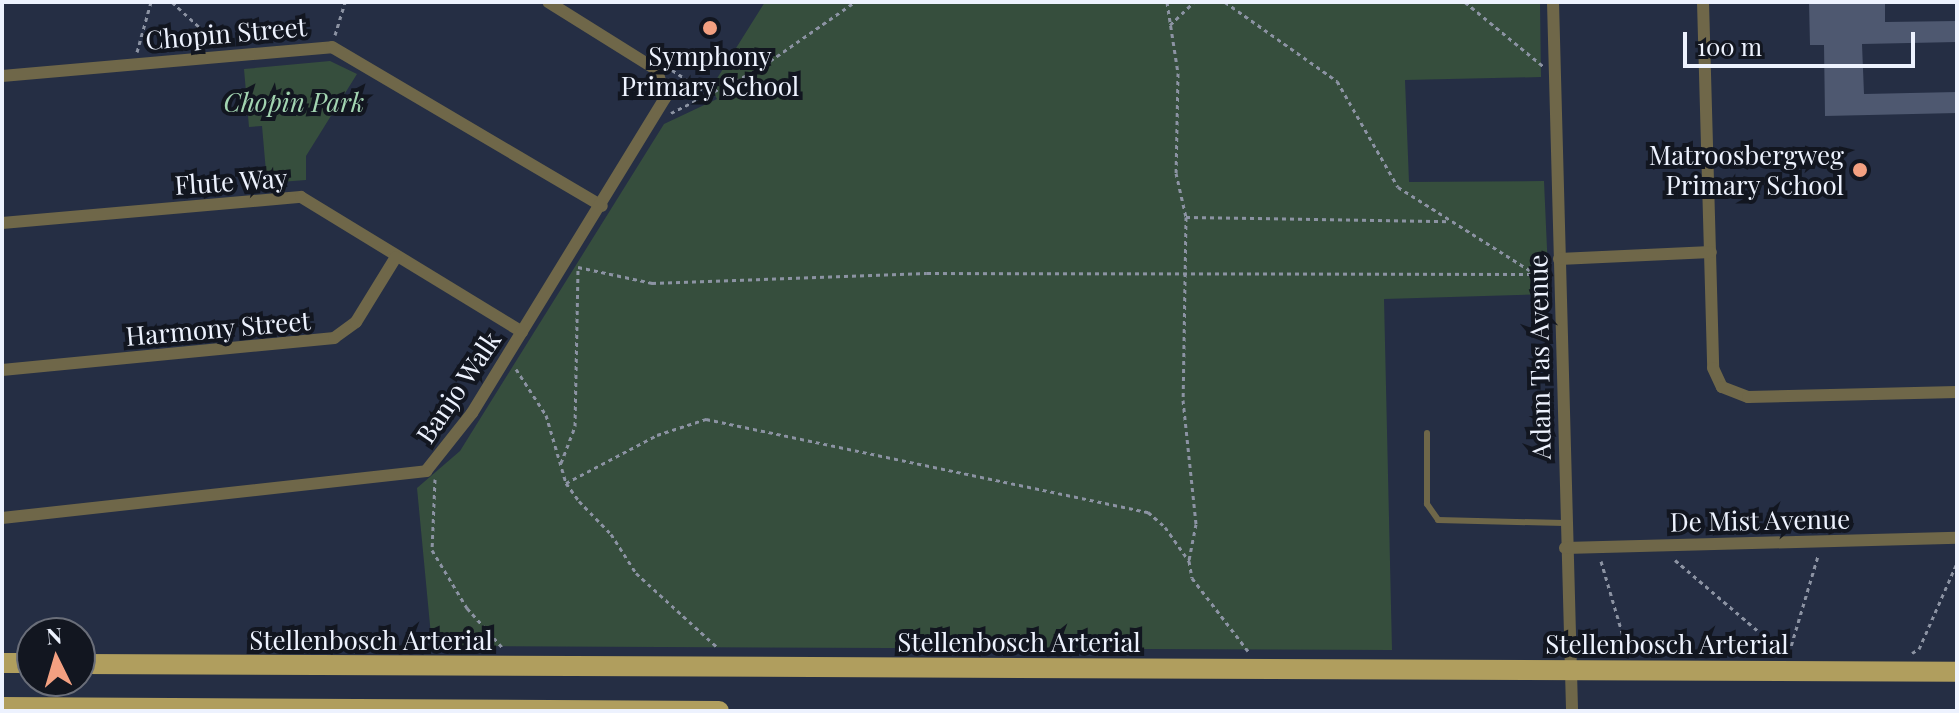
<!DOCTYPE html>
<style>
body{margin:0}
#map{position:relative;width:1959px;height:713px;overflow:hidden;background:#252e44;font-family:"Playfair Display",serif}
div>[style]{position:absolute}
.green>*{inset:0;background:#364e3d}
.building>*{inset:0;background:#4e5870}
.path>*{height:3px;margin-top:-1.5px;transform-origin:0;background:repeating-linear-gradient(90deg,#8c93a3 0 4px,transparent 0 8px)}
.service>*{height:6px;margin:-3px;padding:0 3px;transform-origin:3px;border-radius:3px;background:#6f6749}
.minor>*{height:12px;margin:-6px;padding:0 6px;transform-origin:6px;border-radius:6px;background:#6f6749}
.primary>*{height:20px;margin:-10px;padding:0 10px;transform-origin:10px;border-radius:10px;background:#b09e5e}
.dots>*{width:22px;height:22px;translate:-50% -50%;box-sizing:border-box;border:4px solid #121620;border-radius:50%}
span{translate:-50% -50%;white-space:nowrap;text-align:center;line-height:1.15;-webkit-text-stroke:8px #121620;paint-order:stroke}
.street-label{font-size:26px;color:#edf2fe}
.poi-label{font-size:26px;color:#edf2fe}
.right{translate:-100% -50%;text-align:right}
.park-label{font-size:26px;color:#a2d4b1;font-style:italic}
.frame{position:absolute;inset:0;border:4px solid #edf2fe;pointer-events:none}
.north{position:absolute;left:16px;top:617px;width:80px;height:80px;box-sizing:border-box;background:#121620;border:2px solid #6a6e79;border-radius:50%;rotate:355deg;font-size:22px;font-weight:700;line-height:32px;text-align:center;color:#edf2fe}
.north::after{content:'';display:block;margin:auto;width:28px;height:36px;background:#f3a081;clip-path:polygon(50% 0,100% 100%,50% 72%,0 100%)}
.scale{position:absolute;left:1683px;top:32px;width:232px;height:36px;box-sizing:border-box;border:4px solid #edf2fe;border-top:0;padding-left:10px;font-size:24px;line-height:28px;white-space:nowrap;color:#edf2fe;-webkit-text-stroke:6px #121620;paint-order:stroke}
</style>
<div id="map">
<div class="green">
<div style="clip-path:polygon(765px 2px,1540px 2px,1541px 77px,1405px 80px,1409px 182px,1544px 181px,1549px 294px,1384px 299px,1392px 650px,432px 646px,417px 488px,460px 451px,664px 124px,717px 99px,711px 88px)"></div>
<div style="clip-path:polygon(330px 61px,357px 74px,306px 156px,306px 180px,267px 183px,262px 126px,249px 127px,244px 69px)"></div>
</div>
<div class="building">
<div style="clip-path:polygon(1809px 2px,1885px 2px,1885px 22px,1957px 21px,1957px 42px,1862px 44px,1864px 94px,1957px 92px,1957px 113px,1825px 116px,1824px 45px,1810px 45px)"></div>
</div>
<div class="path">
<div style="left:172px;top:2px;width:64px;rotate:42.5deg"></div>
<div style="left:1167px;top:2px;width:72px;rotate:81.2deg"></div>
<div style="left:1178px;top:73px;width:100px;rotate:91.1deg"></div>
<div style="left:1176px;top:173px;width:45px;rotate:77.2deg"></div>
<div style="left:1186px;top:217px;width:183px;rotate:90.9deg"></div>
<div style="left:1183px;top:400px;width:125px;rotate:84deg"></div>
<div style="left:1196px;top:524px;width:38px;rotate:101deg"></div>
<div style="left:1225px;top:2px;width:137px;rotate:35.2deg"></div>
<div style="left:1337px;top:81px;width:122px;rotate:60.1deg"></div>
<div style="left:1398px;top:187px;width:161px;rotate:32.3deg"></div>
<div style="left:1465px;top:2px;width:101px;rotate:39.4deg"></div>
<div style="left:1170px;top:25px;width:33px;rotate:-44deg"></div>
<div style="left:335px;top:35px;width:34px;rotate:-73deg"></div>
<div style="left:137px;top:52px;width:52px;rotate:-74.4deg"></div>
<div style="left:672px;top:70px;width:44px;rotate:33deg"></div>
<div style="left:671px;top:113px;width:96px;rotate:-26.6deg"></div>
<div style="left:757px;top:70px;width:119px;rotate:-34.8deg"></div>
<div style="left:1186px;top:217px;width:264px;rotate:0.9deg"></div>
<div style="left:578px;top:267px;width:76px;rotate:12.2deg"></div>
<div style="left:652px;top:283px;width:275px;rotate:-2.1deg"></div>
<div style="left:927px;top:273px;width:608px;rotate:0.09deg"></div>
<div style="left:1535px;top:274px;width:13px;rotate:-32deg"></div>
<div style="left:516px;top:369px;width:55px;rotate:56.9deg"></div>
<div style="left:546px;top:415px;width:71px;rotate:73.6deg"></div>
<div style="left:566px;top:483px;width:22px;rotate:54deg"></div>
<div style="left:579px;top:501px;width:46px;rotate:45.9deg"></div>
<div style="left:611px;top:534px;width:46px;rotate:57.3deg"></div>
<div style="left:636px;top:573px;width:111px;rotate:42.4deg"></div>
<div style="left:561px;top:463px;width:40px;rotate:-69deg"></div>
<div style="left:575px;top:426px;width:156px;rotate:-88.9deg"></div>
<div style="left:435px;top:479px;width:71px;rotate:92.4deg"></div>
<div style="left:432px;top:550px;width:68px;rotate:58.9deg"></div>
<div style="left:467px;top:608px;width:52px;rotate:48.1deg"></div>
<div style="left:566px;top:483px;width:103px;rotate:-27.8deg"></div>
<div style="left:657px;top:435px;width:52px;rotate:-18.1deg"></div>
<div style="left:706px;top:419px;width:452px;rotate:11.9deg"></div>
<div style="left:1148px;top:512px;width:23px;rotate:41deg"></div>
<div style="left:1165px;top:527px;width:42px;rotate:54.8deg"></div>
<div style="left:1189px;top:561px;width:17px;rotate:80deg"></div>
<div style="left:1192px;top:578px;width:92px;rotate:52.5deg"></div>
<div style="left:1675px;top:560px;width:145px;rotate:40.5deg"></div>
<div style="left:1601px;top:561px;width:96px;rotate:73.6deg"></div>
<div style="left:1789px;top:653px;width:101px;rotate:-73.4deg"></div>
<div style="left:1912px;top:653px;width:8px;rotate:-30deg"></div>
<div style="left:1919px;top:649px;width:94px;rotate:-66.2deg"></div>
</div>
<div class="service">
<div style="left:1427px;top:433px;width:71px;rotate:90deg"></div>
<div style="left:1427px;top:504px;width:19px;rotate:55deg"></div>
<div style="left:1438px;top:520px;width:126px;rotate:1.4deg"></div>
</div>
<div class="minor">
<div style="left:1553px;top:2px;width:709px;rotate:88.46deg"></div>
<div style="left:1703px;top:2px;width:366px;rotate:88.4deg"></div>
<div style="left:1713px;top:368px;width:21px;rotate:65deg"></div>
<div style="left:1722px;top:387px;width:28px;rotate:21deg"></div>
<div style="left:1748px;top:397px;width:209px;rotate:-1.4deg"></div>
<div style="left:2px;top:76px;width:331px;rotate:-5deg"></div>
<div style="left:332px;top:47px;width:313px;rotate:30.5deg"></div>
<div style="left:2px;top:223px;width:300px;rotate:-5deg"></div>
<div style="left:301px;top:197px;width:259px;rotate:31.4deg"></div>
<div style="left:1559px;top:259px;width:152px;rotate:-2.6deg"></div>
<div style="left:2px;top:370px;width:334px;rotate:-5.5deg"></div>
<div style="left:334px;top:338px;width:27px;rotate:-36deg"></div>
<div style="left:356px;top:322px;width:76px;rotate:-58.4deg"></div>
<div style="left:2px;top:518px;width:427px;rotate:-6.3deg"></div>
<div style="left:426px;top:471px;width:74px;rotate:-51.6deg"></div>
<div style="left:472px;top:413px;width:369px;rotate:-58.5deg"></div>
<div style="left:665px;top:98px;width:29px;rotate:-106deg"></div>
<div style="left:657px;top:70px;width:128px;rotate:-148deg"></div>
<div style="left:1565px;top:548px;width:392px;rotate:-1.5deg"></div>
</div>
<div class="primary">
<div style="left:2px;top:663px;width:30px"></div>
<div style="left:80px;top:664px;width:1877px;rotate:0.24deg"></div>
<div style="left:2px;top:707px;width:717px;rotate:0.32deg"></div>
</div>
<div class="dots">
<div style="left:710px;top:28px;background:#f3a081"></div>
<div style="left:1860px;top:170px;background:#f3a081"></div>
</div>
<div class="street-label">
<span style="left:226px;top:33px;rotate:-5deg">Chopin Street</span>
<span style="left:231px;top:181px;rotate:-4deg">Flute Way</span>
<span style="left:218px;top:328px;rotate:-5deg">Harmony Street</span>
<span style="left:1539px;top:357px;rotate:-91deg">Adam Tas Avenue</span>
<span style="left:458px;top:387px;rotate:-56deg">Banjo Walk</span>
<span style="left:1760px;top:520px;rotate:-1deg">De Mist Avenue</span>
<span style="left:371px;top:640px">Stellenbosch Arterial</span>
<span style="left:1019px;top:642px">Stellenbosch Arterial</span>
<span style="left:1667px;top:644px">Stellenbosch Arterial</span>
</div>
<div class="poi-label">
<span style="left:710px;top:71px">Symphony<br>Primary School</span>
<span class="right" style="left:1844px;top:170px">Matroosbergweg<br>Primary School</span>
</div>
<div class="park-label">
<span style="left:294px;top:102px">Chopin Park</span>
</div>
<div class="frame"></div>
<div class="north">N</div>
<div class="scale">100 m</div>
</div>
